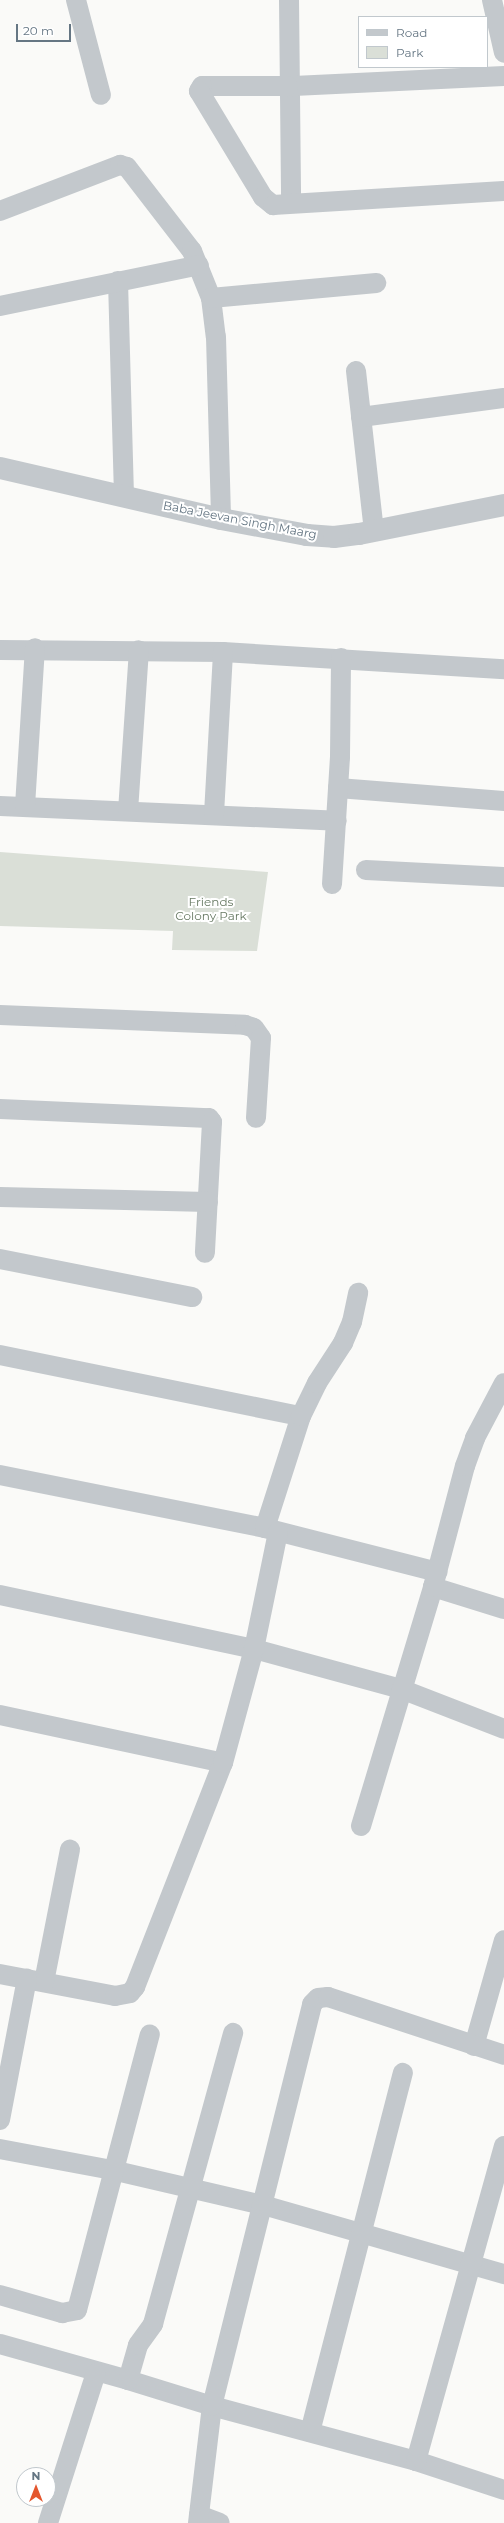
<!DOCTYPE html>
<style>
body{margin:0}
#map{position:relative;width:504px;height:2523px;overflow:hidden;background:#fafaf8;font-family:Montserrat,sans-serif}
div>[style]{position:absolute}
.green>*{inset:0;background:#dadfd7}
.minor>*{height:20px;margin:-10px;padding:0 10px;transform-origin:10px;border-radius:10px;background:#c3c8cc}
.tertiary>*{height:22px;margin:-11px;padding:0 11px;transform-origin:11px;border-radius:11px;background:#c3c8cc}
span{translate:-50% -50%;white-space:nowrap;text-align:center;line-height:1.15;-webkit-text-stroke:4px #fff;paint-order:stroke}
.street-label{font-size:12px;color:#657683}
.park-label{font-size:12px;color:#687a64}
.legend{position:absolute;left:358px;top:16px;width:130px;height:52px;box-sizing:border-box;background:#fff;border:1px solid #c1c8cd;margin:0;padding:5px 7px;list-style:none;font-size:12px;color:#657683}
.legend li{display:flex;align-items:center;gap:8px;height:20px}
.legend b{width:20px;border:1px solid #c1c8cd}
.north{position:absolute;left:16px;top:2467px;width:40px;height:40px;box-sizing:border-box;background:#fff;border:1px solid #c1c8cd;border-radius:50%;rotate:0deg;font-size:11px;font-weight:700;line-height:16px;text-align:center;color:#657683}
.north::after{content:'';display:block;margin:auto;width:14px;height:18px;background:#e4572e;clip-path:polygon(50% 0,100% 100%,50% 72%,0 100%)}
.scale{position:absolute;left:16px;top:24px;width:55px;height:18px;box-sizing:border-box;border:2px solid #657683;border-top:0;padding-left:5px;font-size:12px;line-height:14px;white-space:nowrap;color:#657683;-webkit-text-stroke:3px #fff;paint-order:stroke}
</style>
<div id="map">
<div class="green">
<div style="clip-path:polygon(0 852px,268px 872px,257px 951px,172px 950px,173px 931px,0 926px)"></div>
</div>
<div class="minor">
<div style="left:76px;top:0;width:98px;rotate:75.3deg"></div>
<div style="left:289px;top:0;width:203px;rotate:89.4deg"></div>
<div style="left:492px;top:0;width:54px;rotate:77.2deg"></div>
<div style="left:504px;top:76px;width:216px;rotate:177.3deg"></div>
<div style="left:288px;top:86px;width:86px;rotate:180deg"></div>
<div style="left:202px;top:86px;width:6px;rotate:121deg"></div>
<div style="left:199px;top:91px;width:124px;rotate:58.9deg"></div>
<div style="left:263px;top:197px;width:13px;rotate:39deg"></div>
<div style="left:273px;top:205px;width:231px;rotate:-3.5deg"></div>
<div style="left:0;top:211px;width:129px;rotate:-21deg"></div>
<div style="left:120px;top:165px;width:7px;rotate:16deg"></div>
<div style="left:127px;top:167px;width:106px;rotate:52.3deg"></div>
<div style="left:192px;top:251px;width:51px;rotate:68deg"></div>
<div style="left:211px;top:298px;width:39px;rotate:83deg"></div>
<div style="left:216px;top:337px;width:182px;rotate:88.4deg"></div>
<div style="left:118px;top:281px;width:215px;rotate:88.4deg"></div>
<div style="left:211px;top:298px;width:166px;rotate:-5.2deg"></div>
<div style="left:0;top:306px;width:203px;rotate:-11.6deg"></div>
<div style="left:356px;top:371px;width:161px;rotate:83.6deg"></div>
<div style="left:361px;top:417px;width:144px;rotate:-7.6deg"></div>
<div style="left:0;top:650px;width:223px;rotate:0.5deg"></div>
<div style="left:223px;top:652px;width:282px;rotate:3.5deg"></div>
<div style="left:338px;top:788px;width:167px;rotate:4.5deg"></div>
<div style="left:0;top:806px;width:337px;rotate:2.5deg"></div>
<div style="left:25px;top:806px;width:158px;rotate:-86.4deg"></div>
<div style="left:128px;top:811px;width:161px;rotate:-86.1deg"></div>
<div style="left:214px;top:814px;width:162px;rotate:-86.8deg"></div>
<div style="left:366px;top:870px;width:138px;rotate:2.9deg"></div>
<div style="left:332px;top:884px;width:127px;rotate:-86.4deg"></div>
<div style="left:340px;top:757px;width:99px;rotate:-89.4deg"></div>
<div style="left:0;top:1015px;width:245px;rotate:2.3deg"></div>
<div style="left:245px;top:1025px;width:9px;rotate:18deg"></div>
<div style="left:254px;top:1028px;width:12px;rotate:55deg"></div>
<div style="left:261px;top:1038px;width:80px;rotate:93.6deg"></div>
<div style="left:0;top:1109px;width:209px;rotate:2.5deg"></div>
<div style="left:209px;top:1118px;width:5px;rotate:53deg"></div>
<div style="left:212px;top:1122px;width:131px;rotate:93.1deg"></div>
<div style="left:0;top:1197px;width:208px;rotate:1.4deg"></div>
<div style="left:0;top:1259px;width:196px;rotate:11.2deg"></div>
<div style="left:0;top:1355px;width:307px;rotate:11.5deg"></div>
<div style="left:0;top:1475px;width:270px;rotate:11.3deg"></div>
<div style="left:265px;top:1528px;width:178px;rotate:14.3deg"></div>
<div style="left:265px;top:1528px;width:118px;rotate:-72.2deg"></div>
<div style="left:301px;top:1416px;width:37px;rotate:-64deg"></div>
<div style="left:317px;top:1383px;width:48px;rotate:-57deg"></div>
<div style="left:343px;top:1343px;width:23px;rotate:-67deg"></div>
<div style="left:352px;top:1322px;width:30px;rotate:-78deg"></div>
<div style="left:433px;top:1587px;width:74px;rotate:17.2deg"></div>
<div style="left:0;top:1595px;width:260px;rotate:12deg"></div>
<div style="left:254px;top:1649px;width:152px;rotate:15.2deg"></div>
<div style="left:401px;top:1689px;width:110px;rotate:21.2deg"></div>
<div style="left:0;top:1715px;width:228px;rotate:12.1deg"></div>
<div style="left:361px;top:1826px;width:250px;rotate:-73.2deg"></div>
<div style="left:433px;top:1587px;width:125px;rotate:-75.2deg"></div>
<div style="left:465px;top:1466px;width:30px;rotate:-70deg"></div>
<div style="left:475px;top:1438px;width:62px;rotate:-62.2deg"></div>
<div style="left:0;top:1974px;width:117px;rotate:10.8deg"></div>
<div style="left:115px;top:1996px;width:15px;rotate:-11deg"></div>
<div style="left:130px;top:1993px;width:8px;rotate:-50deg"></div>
<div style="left:135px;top:1987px;width:241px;rotate:-68.6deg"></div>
<div style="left:223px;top:1763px;width:118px;rotate:-74.8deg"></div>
<div style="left:254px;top:1649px;width:119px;rotate:-78.4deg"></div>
<div style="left:44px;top:1982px;width:135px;rotate:-78.9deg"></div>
<div style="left:474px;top:2046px;width:110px;rotate:-74.2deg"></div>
<div style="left:0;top:2120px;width:144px;rotate:-79.2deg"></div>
<div style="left:0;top:2149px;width:114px;rotate:10.6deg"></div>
<div style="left:112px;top:2170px;width:155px;rotate:13.1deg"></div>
<div style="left:263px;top:2205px;width:251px;rotate:16deg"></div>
<div style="left:0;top:2295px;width:65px;rotate:16.2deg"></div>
<div style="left:62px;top:2313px;width:15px;rotate:-11deg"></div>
<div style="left:77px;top:2310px;width:285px;rotate:-75.2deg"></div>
<div style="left:0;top:2344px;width:133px;rotate:15.7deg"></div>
<div style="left:128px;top:2380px;width:88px;rotate:17.2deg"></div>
<div style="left:212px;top:2406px;width:211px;rotate:15.1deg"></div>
<div style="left:416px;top:2461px;width:93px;rotate:18.2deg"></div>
<div style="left:128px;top:2380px;width:36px;rotate:-74deg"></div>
<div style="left:138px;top:2345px;width:26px;rotate:-54deg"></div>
<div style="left:153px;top:2324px;width:302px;rotate:-74.6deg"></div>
<div style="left:310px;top:2432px;width:371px;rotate:-75.5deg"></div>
<div style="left:416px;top:2461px;width:327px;rotate:-74.4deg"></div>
<div style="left:199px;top:2515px;width:22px;rotate:21deg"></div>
<div style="left:48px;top:2523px;width:157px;rotate:-72.3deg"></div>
<div style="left:198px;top:2523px;width:118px;rotate:-83.2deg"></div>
<div style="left:212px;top:2406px;width:414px;rotate:-76deg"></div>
<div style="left:312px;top:2004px;width:8px;rotate:-45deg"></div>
<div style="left:318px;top:1998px;width:10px;rotate:-6deg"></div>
<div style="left:328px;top:1997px;width:185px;rotate:18.2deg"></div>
</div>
<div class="tertiary">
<div style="left:0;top:468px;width:227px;rotate:13deg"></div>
<div style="left:221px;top:519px;width:87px;rotate:10.5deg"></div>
<div style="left:307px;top:535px;width:27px;rotate:4deg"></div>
<div style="left:334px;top:537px;width:25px;rotate:-7deg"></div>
<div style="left:359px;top:534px;width:148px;rotate:-11.3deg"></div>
</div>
<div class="street-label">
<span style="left:240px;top:520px;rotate:11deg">Baba Jeevan Singh Maarg</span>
</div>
<div class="park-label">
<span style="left:211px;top:909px">Friends<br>Colony Park</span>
</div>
<ul class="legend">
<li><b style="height:5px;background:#c3c8cc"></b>Road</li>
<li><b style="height:11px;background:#dadfd7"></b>Park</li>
</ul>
<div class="north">N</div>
<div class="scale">20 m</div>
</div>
